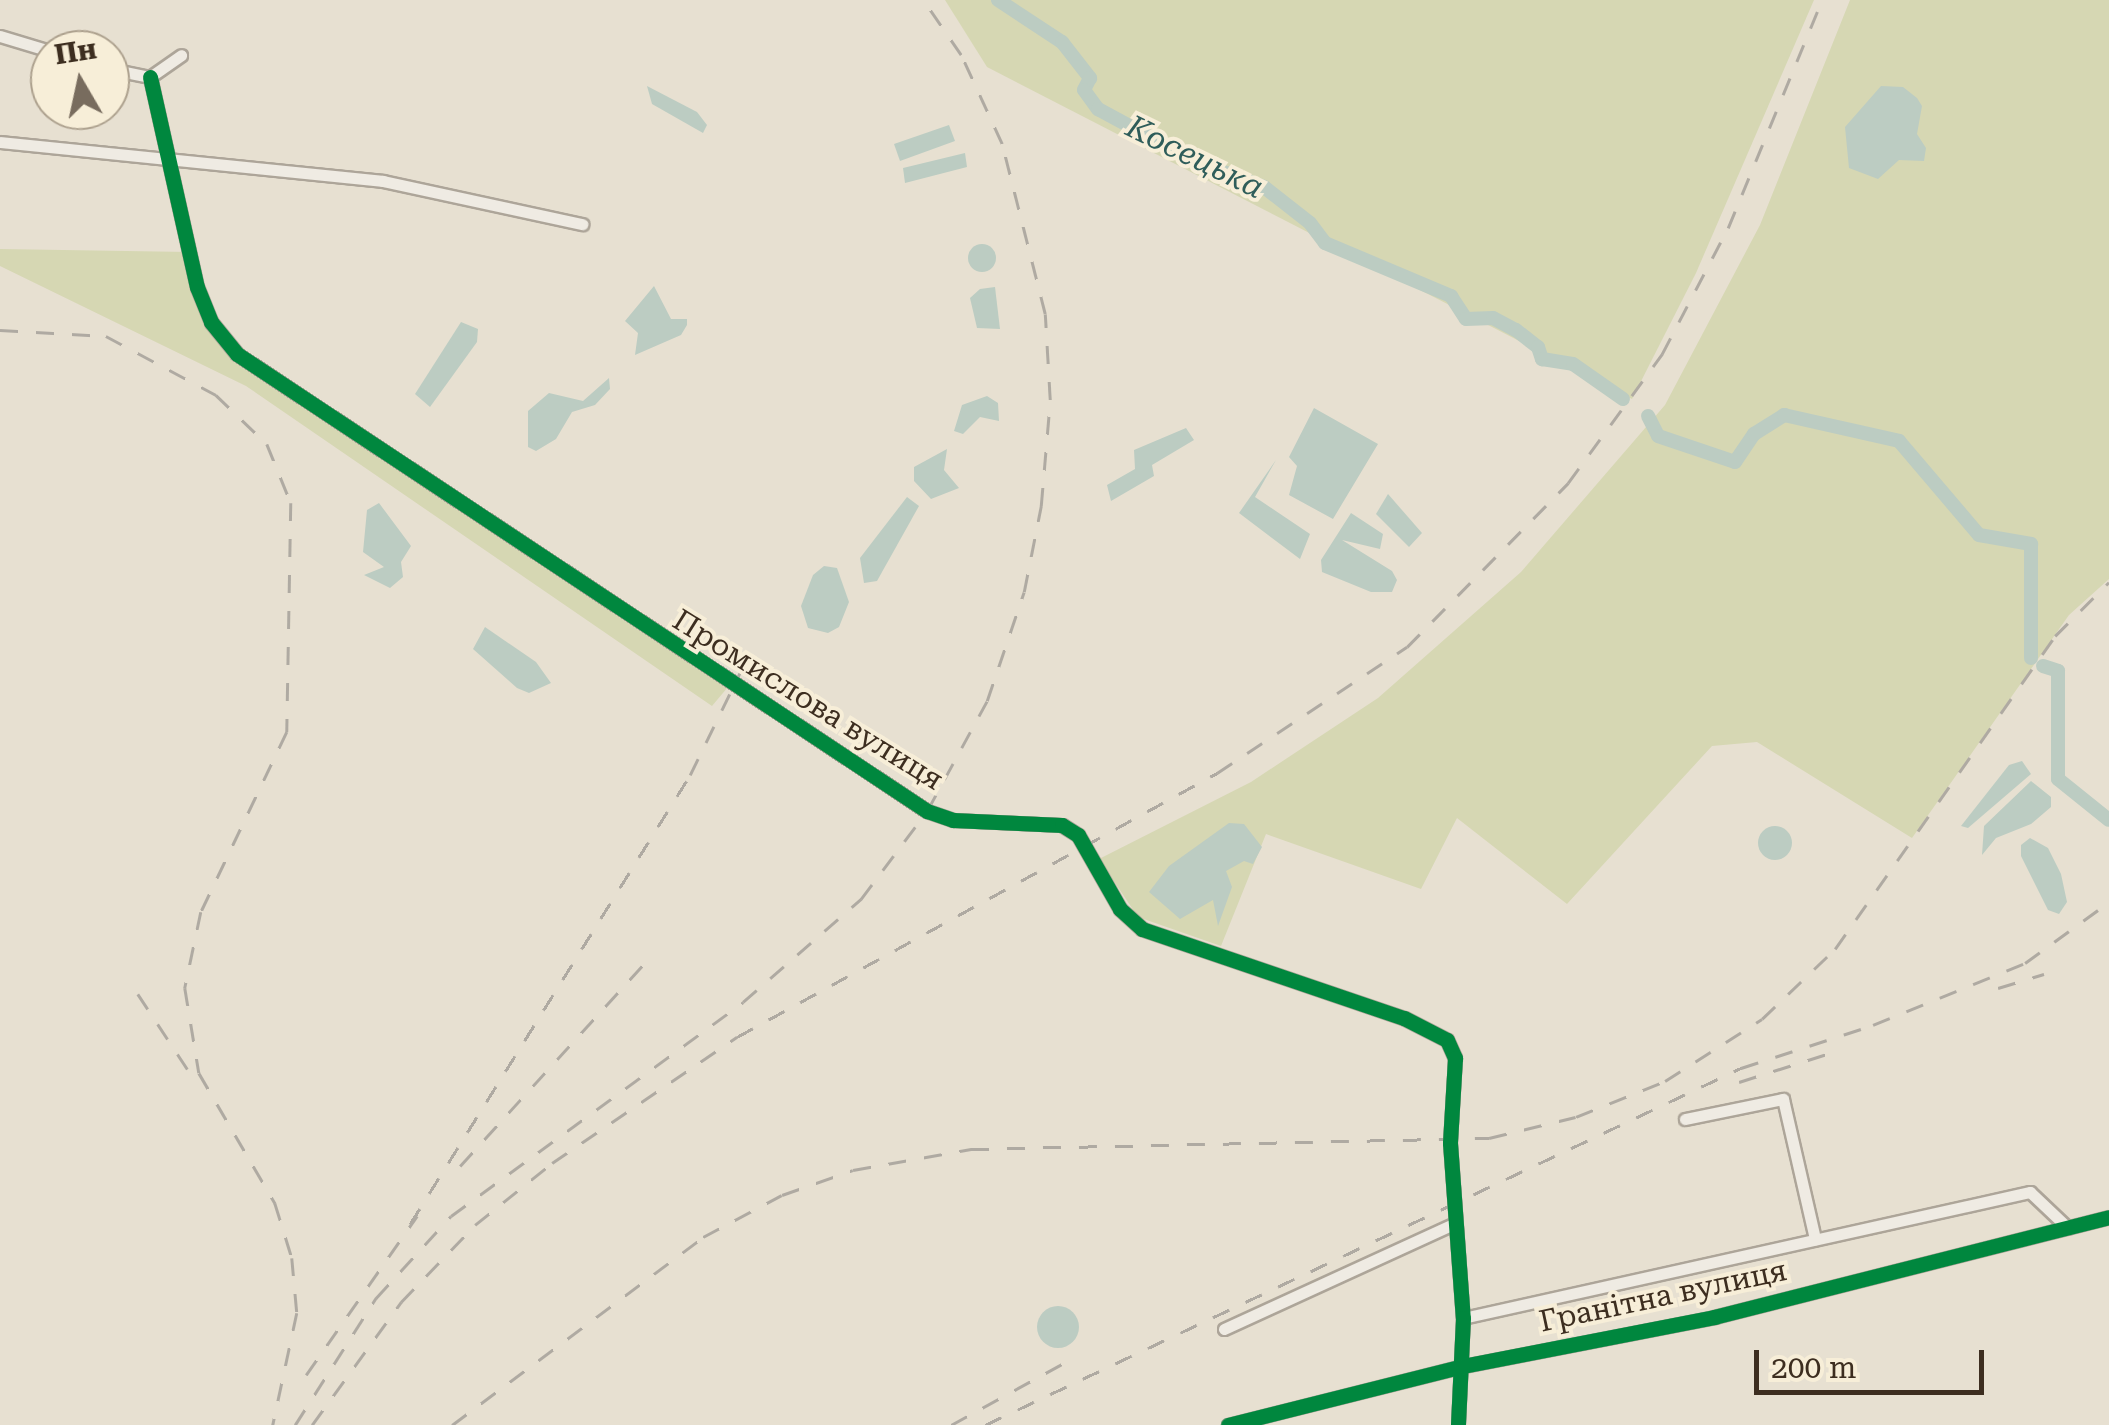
<!DOCTYPE html>
<meta charset="utf-8">
<style>
body{margin:0}
#map{position:relative;width:2109px;height:1425px;overflow:hidden;background:#e7e0d1;font-family:"Roboto Serif",serif}
div>[style]{position:absolute}
.green>*{inset:0;background:#d6d7b3}
.water>*{inset:0;background:#bcccc2}
.round{border-radius:50%}
.river>*{height:14px;margin:-7px;padding:0 7px;transform-origin:7px;border-radius:7px;background:#bcccc2}
.roads{filter:drop-shadow(2px 0 #ada599) drop-shadow(-2px 0 #ada599) drop-shadow(0 2px #ada599) drop-shadow(0 -2px #ada599)}
.minor>*{height:11px;margin:-5.5px;padding:0 5.5px;transform-origin:5.5px;border-radius:5.5px;background:#efebe3}
.rail>*{height:2.5px;margin-top:-1.25px;transform-origin:0;background:repeating-linear-gradient(90deg,#afaaa2 0 18px,transparent 0 36px)}
.cycleway>*{height:15px;margin:-7.5px;padding:0 7.5px;transform-origin:7.5px;border-radius:7.5px;background:#00873e}
span{translate:-50% -50%;white-space:nowrap;text-align:center;line-height:1.15;-webkit-text-stroke:8px #f7eed8;paint-order:stroke}
.street-label{font-size:30px;color:#3d2e20}
.water-label{font-size:32px;color:#2f5d5a;font-style:italic}
.north{position:absolute;left:30px;top:30px;width:100px;height:100px;box-sizing:border-box;background:#f7eed8;border:2px solid #ada18e;border-radius:50%;rotate:351deg;font-size:28px;font-weight:700;line-height:40px;text-align:center;color:#3d2e20}
.north::after{content:'';display:block;margin:auto;width:35px;height:45px;background:#786c5e;clip-path:polygon(50% 0,100% 100%,50% 72%,0 100%)}
.scale{position:absolute;left:1754px;top:1350px;width:230px;height:45px;box-sizing:border-box;border:5px solid #3d2e20;border-top:0;padding-left:12px;font-size:30px;line-height:35px;white-space:nowrap;color:#3d2e20;-webkit-text-stroke:8px #f7eed8;paint-order:stroke}
</style>
<div id="map">
<div class="green">
<div style="clip-path:polygon(945px 0,1814px 0,1696px 273px,1632px 399px,987px 67px)"></div>
<div style="clip-path:polygon(1850px 0,2109px 0,2109px 579px,2069px 615px,1912px 838px,1757px 742px,1712px 746px,1567px 904px,1457px 818px,1421px 889px,1266px 834px,1221px 946px,1138px 917px,1099px 859px,1251px 782px,1378px 698px,1521px 572px,1665px 405px,1760px 225px)"></div>
<div style="clip-path:polygon(0 249px,189px 252px,211px 322px,237px 354px,728px 687px,712px 706px,246px 386px,0 266px)"></div>
</div>
<div class="water">
<div style="clip-path:polygon(647px 86px,697px 112px,707px 125px,703px 133px,652px 104px)"></div>
<div style="clip-path:polygon(1881px 86px,1903px 87px,1917px 98px,1922px 106px,1917px 134px,1926px 148px,1924px 161px,1899px 160px,1878px 179px,1849px 168px,1845px 127px)"></div>
<div style="clip-path:polygon(949px 125px,955px 141px,900px 161px,894px 144px)"></div>
<div style="clip-path:polygon(965px 153px,967px 167px,905px 183px,903px 168px)"></div>
<div class="round" style="left:968px;top:244px;width:28px;height:28px"></div>
<div style="clip-path:polygon(654px 286px,671px 319px,687px 319px,687px 325px,681px 335px,635px 355px,638px 333px,625px 321px)"></div>
<div style="clip-path:polygon(995px 287px,1000px 329px,977px 328px,970px 298px,980px 289px)"></div>
<div style="clip-path:polygon(461px 322px,478px 329px,477px 342px,430px 407px,415px 394px)"></div>
<div style="clip-path:polygon(609px 378px,610px 389px,595px 405px,572px 412px,556px 439px,536px 451px,528px 447px,528px 411px,549px 393px,583px 401px)"></div>
<div style="clip-path:polygon(987px 396px,998px 403px,999px 421px,980px 417px,963px 434px,954px 431px,962px 405px)"></div>
<div style="clip-path:polygon(1314px 408px,1378px 444px,1333px 519px,1289px 495px,1297px 466px,1289px 457px)"></div>
<div style="clip-path:polygon(1186px 428px,1194px 440px,1152px 465px,1154px 476px,1111px 501px,1107px 485px,1135px 469px,1134px 450px)"></div>
<div style="clip-path:polygon(947px 449px,944px 470px,959px 488px,931px 499px,914px 481px,914px 467px)"></div>
<div style="clip-path:polygon(1276px 460px,1255px 497px,1310px 534px,1300px 559px,1239px 513px)"></div>
<div style="clip-path:polygon(1388px 494px,1422px 533px,1409px 547px,1376px 514px)"></div>
<div style="clip-path:polygon(907px 497px,919px 506px,877px 581px,864px 583px,860px 558px)"></div>
<div style="clip-path:polygon(379px 503px,411px 546px,401px 562px,403px 577px,390px 588px,364px 575px,384px 567px,363px 552px,367px 510px)"></div>
<div style="clip-path:polygon(1351px 513px,1383px 534px,1380px 549px,1342px 540px,1392px 571px,1397px 580px,1392px 592px,1371px 592px,1322px 572px,1321px 560px)"></div>
<div style="clip-path:polygon(824px 566px,837px 568px,849px 602px,839px 627px,828px 633px,808px 628px,801px 606px,813px 575px)"></div>
<div style="clip-path:polygon(485px 627px,536px 662px,551px 683px,529px 693px,517px 688px,473px 649px)"></div>
<div style="clip-path:polygon(2022px 761px,2031px 774px,1968px 828px,1961px 826px,2009px 765px)"></div>
<div style="clip-path:polygon(2031px 781px,2051px 797px,2051px 807px,2031px 824px,1996px 838px,1982px 855px,1984px 826px)"></div>
<div style="clip-path:polygon(1229px 823px,1244px 824px,1262px 847px,1253px 864px,1244px 861px,1226px 871px,1232px 887px,1218px 926px,1213px 900px,1180px 919px,1149px 892px,1169px 866px)"></div>
<div class="round" style="left:1758px;top:826px;width:34px;height:34px"></div>
<div style="clip-path:polygon(2030px 838px,2048px 848px,2061px 874px,2067px 902px,2059px 914px,2048px 910px,2021px 856px,2021px 845px)"></div>
<div class="round" style="left:1037px;top:1306px;width:42px;height:42px"></div>
</div>
<div class="river">
<div style="left:998px;top:0;width:77px;rotate:33.3deg"></div>
<div style="left:1062px;top:42px;width:46px;rotate:52.1deg"></div>
<div style="left:1090px;top:78px;width:13px;rotate:117deg"></div>
<div style="left:1084px;top:90px;width:24px;rotate:54deg"></div>
<div style="left:1098px;top:109px;width:109px;rotate:28.4deg"></div>
<div style="left:1194px;top:161px;width:75px;rotate:20.4deg"></div>
<div style="left:1264px;top:187px;width:58px;rotate:38deg"></div>
<div style="left:1310px;top:223px;width:25px;rotate:53deg"></div>
<div style="left:1325px;top:243px;width:137px;rotate:22.8deg"></div>
<div style="left:1451px;top:296px;width:27px;rotate:57deg"></div>
<div style="left:1466px;top:319px;width:27px;rotate:-2deg"></div>
<div style="left:1493px;top:318px;width:26px;rotate:28deg"></div>
<div style="left:1516px;top:330px;width:28px;rotate:38deg"></div>
<div style="left:1538px;top:347px;width:13px;rotate:72deg"></div>
<div style="left:1542px;top:359px;width:31px;rotate:9deg"></div>
<div style="left:1573px;top:364px;width:61px;rotate:35deg"></div>
<div style="left:1648px;top:416px;width:22px;rotate:63deg"></div>
<div style="left:1658px;top:436px;width:81px;rotate:18.7deg"></div>
<div style="left:1735px;top:462px;width:34px;rotate:-56deg"></div>
<div style="left:1754px;top:434px;width:36px;rotate:-32deg"></div>
<div style="left:1784px;top:415px;width:118px;rotate:12.7deg"></div>
<div style="left:1899px;top:441px;width:123px;rotate:49.6deg"></div>
<div style="left:1979px;top:535px;width:53px;rotate:9.8deg"></div>
<div style="left:2031px;top:544px;width:114px;rotate:90deg"></div>
<div style="left:2043px;top:666px;width:16px;rotate:18deg"></div>
<div style="left:2058px;top:671px;width:108px;rotate:90deg"></div>
<div style="left:2058px;top:779px;width:65px;rotate:38.8deg"></div>
</div>
<div class="roads">
<div class="minor">
<div style="left:0;top:36px;width:52px;rotate:16.7deg"></div>
<div style="left:110px;top:69px;width:41px;rotate:11.3deg"></div>
<div style="left:150px;top:77px;width:38px;rotate:-35deg"></div>
<div style="left:150px;top:77px;width:215px;rotate:77.4deg"></div>
<div style="left:197px;top:287px;width:38px;rotate:68deg"></div>
<div style="left:211px;top:322px;width:41px;rotate:50.9deg"></div>
<div style="left:237px;top:354px;width:828px;rotate:33.52deg"></div>
<div style="left:927px;top:811px;width:28px;rotate:19deg"></div>
<div style="left:953px;top:820px;width:109px;rotate:2.6deg"></div>
<div style="left:1062px;top:825px;width:19px;rotate:32deg"></div>
<div style="left:1078px;top:835px;width:85px;rotate:60.4deg"></div>
<div style="left:1120px;top:909px;width:30px;rotate:42deg"></div>
<div style="left:1142px;top:929px;width:277px;rotate:18.8deg"></div>
<div style="left:1404px;top:1018px;width:48px;rotate:27.1deg"></div>
<div style="left:1447px;top:1040px;width:20px;rotate:66deg"></div>
<div style="left:1455px;top:1058px;width:85px;rotate:93.4deg"></div>
<div style="left:1450px;top:1143px;width:175px;rotate:85.8deg"></div>
<div style="left:1463px;top:1318px;width:107px;rotate:92.7deg"></div>
<div style="left:0;top:142px;width:385px;rotate:5.8deg"></div>
<div style="left:383px;top:181px;width:204px;rotate:12.2deg"></div>
<div style="left:1685px;top:1119px;width:100px;rotate:-11.5deg"></div>
<div style="left:1783px;top:1099px;width:144px;rotate:77.1deg"></div>
<div style="left:1463px;top:1318px;width:581px;rotate:-12.53deg"></div>
<div style="left:2030px;top:1192px;width:52px;rotate:43.5deg"></div>
<div style="left:1224px;top:1329px;width:254px;rotate:-24.6deg"></div>
<div style="left:1228px;top:1425px;width:242px;rotate:-14.1deg"></div>
<div style="left:1463px;top:1366px;width:256px;rotate:-11deg"></div>
<div style="left:1714px;top:1317px;width:407px;rotate:-14.2deg"></div>
</div>
</div>
<div class="rail">
<div style="left:0;top:330px;width:106px;rotate:3.2deg"></div>
<div style="left:106px;top:336px;width:125px;rotate:28.2deg"></div>
<div style="left:216px;top:395px;width:71px;rotate:43.9deg"></div>
<div style="left:267px;top:444px;width:64px;rotate:67.9deg"></div>
<div style="left:291px;top:503px;width:229px;rotate:91deg"></div>
<div style="left:287px;top:732px;width:199px;rotate:115.5deg"></div>
<div style="left:201px;top:912px;width:78px;rotate:101.9deg"></div>
<div style="left:185px;top:988px;width:86px;rotate:80.6deg"></div>
<div style="left:199px;top:1073px;width:151px;rotate:59.7deg"></div>
<div style="left:275px;top:1203px;width:58px;rotate:72.8deg"></div>
<div style="left:292px;top:1258px;width:55px;rotate:84.8deg"></div>
<div style="left:297px;top:1313px;width:115px;rotate:102.1deg"></div>
<div style="left:1998px;top:988px;width:48px;rotate:-16.9deg"></div>
<div style="left:138px;top:994px;width:102px;rotate:56.6deg"></div>
<div style="left:1739px;top:1082px;width:102px;rotate:-17.7deg"></div>
<div style="left:460px;top:1166px;width:273px;rotate:-47.7deg"></div>
<div style="left:410px;top:1224px;width:529px;rotate:-58.05deg"></div>
<div style="left:690px;top:775px;width:141px;rotate:-64deg"></div>
<div style="left:306px;top:1375px;width:194px;rotate:-55.1deg"></div>
<div style="left:295px;top:1425px;width:151px;rotate:-57.5deg"></div>
<div style="left:376px;top:1298px;width:111px;rotate:-47.6deg"></div>
<div style="left:451px;top:1216px;width:362px;rotate:-36.2deg"></div>
<div style="left:743px;top:1002px;width:157px;rotate:-41.1deg"></div>
<div style="left:861px;top:899px;width:110px;rotate:-53.1deg"></div>
<div style="left:927px;top:811px;width:125px;rotate:-61.4deg"></div>
<div style="left:987px;top:701px;width:115px;rotate:-71.3deg"></div>
<div style="left:1024px;top:592px;width:88px;rotate:-78.8deg"></div>
<div style="left:1041px;top:506px;width:106px;rotate:-85.1deg"></div>
<div style="left:1050px;top:400px;width:86px;rotate:-93.3deg"></div>
<div style="left:1045px;top:314px;width:175px;rotate:-104.2deg"></div>
<div style="left:1002px;top:144px;width:98px;rotate:-114.7deg"></div>
<div style="left:961px;top:55px;width:67px;rotate:-124.6deg"></div>
<div style="left:312px;top:1425px;width:152px;rotate:-54.1deg"></div>
<div style="left:401px;top:1302px;width:107px;rotate:-46.1deg"></div>
<div style="left:475px;top:1225px;width:99px;rotate:-38.8deg"></div>
<div style="left:552px;top:1163px;width:224px;rotate:-34.3deg"></div>
<div style="left:737px;top:1037px;width:548px;rotate:-28.81deg"></div>
<div style="left:1217px;top:773px;width:228px;rotate:-33.6deg"></div>
<div style="left:1407px;top:647px;width:230px;rotate:-45.5deg"></div>
<div style="left:1568px;top:483px;width:160px;rotate:-53.9deg"></div>
<div style="left:1662px;top:354px;width:142px;rotate:-62.4deg"></div>
<div style="left:1728px;top:228px;width:247px;rotate:-67.6deg"></div>
<div style="left:452px;top:1425px;width:314px;rotate:-36.8deg"></div>
<div style="left:703px;top:1237px;width:89px;rotate:-28deg"></div>
<div style="left:782px;top:1195px;width:75px;rotate:-19.4deg"></div>
<div style="left:853px;top:1170px;width:120px;rotate:-10.1deg"></div>
<div style="left:971px;top:1149px;width:518px;rotate:-1.22deg"></div>
<div style="left:1489px;top:1138px;width:89px;rotate:-13.6deg"></div>
<div style="left:1576px;top:1117px;width:96px;rotate:-22deg"></div>
<div style="left:1665px;top:1081px;width:115px;rotate:-32.6deg"></div>
<div style="left:1762px;top:1019px;width:101px;rotate:-43.8deg"></div>
<div style="left:1835px;top:949px;width:383px;rotate:-54.9deg"></div>
<div style="left:2055px;top:636px;width:76px;rotate:-45deg"></div>
<div style="left:951px;top:1425px;width:129px;rotate:-28.8deg"></div>
<div style="left:985px;top:1425px;width:836px;rotate:-25.28deg"></div>
<div style="left:1741px;top:1068px;width:139px;rotate:-18deg"></div>
<div style="left:1873px;top:1025px;width:164px;rotate:-22.2deg"></div>
<div style="left:2025px;top:963px;width:104px;rotate:-36deg"></div>
</div>
<div class="cycleway">
<div style="left:150px;top:77px;width:215px;rotate:77.4deg"></div>
<div style="left:197px;top:287px;width:38px;rotate:68deg"></div>
<div style="left:211px;top:322px;width:41px;rotate:50.9deg"></div>
<div style="left:237px;top:354px;width:828px;rotate:33.52deg"></div>
<div style="left:927px;top:811px;width:28px;rotate:19deg"></div>
<div style="left:953px;top:820px;width:109px;rotate:2.6deg"></div>
<div style="left:1062px;top:825px;width:19px;rotate:32deg"></div>
<div style="left:1078px;top:835px;width:85px;rotate:60.4deg"></div>
<div style="left:1120px;top:909px;width:30px;rotate:42deg"></div>
<div style="left:1142px;top:929px;width:277px;rotate:18.8deg"></div>
<div style="left:1404px;top:1018px;width:48px;rotate:27.1deg"></div>
<div style="left:1447px;top:1040px;width:20px;rotate:66deg"></div>
<div style="left:1455px;top:1058px;width:85px;rotate:93.4deg"></div>
<div style="left:1450px;top:1143px;width:175px;rotate:85.8deg"></div>
<div style="left:1463px;top:1318px;width:107px;rotate:92.7deg"></div>
<div style="left:1228px;top:1425px;width:242px;rotate:-14.1deg"></div>
<div style="left:1463px;top:1366px;width:256px;rotate:-11deg"></div>
<div style="left:1714px;top:1317px;width:407px;rotate:-14.2deg"></div>
</div>
<div class="street-label">
<span style="left:808px;top:700px;rotate:32deg">Промислова вулиця</span>
<span style="left:1663px;top:1296px;rotate:-12deg">Гранітна вулиця</span>
</div>
<div class="water-label">
<span style="left:1195px;top:157px;rotate:26deg">Косецька</span>
</div>
<div class="north">Пн</div>
<div class="scale">200 m</div>
</div>
